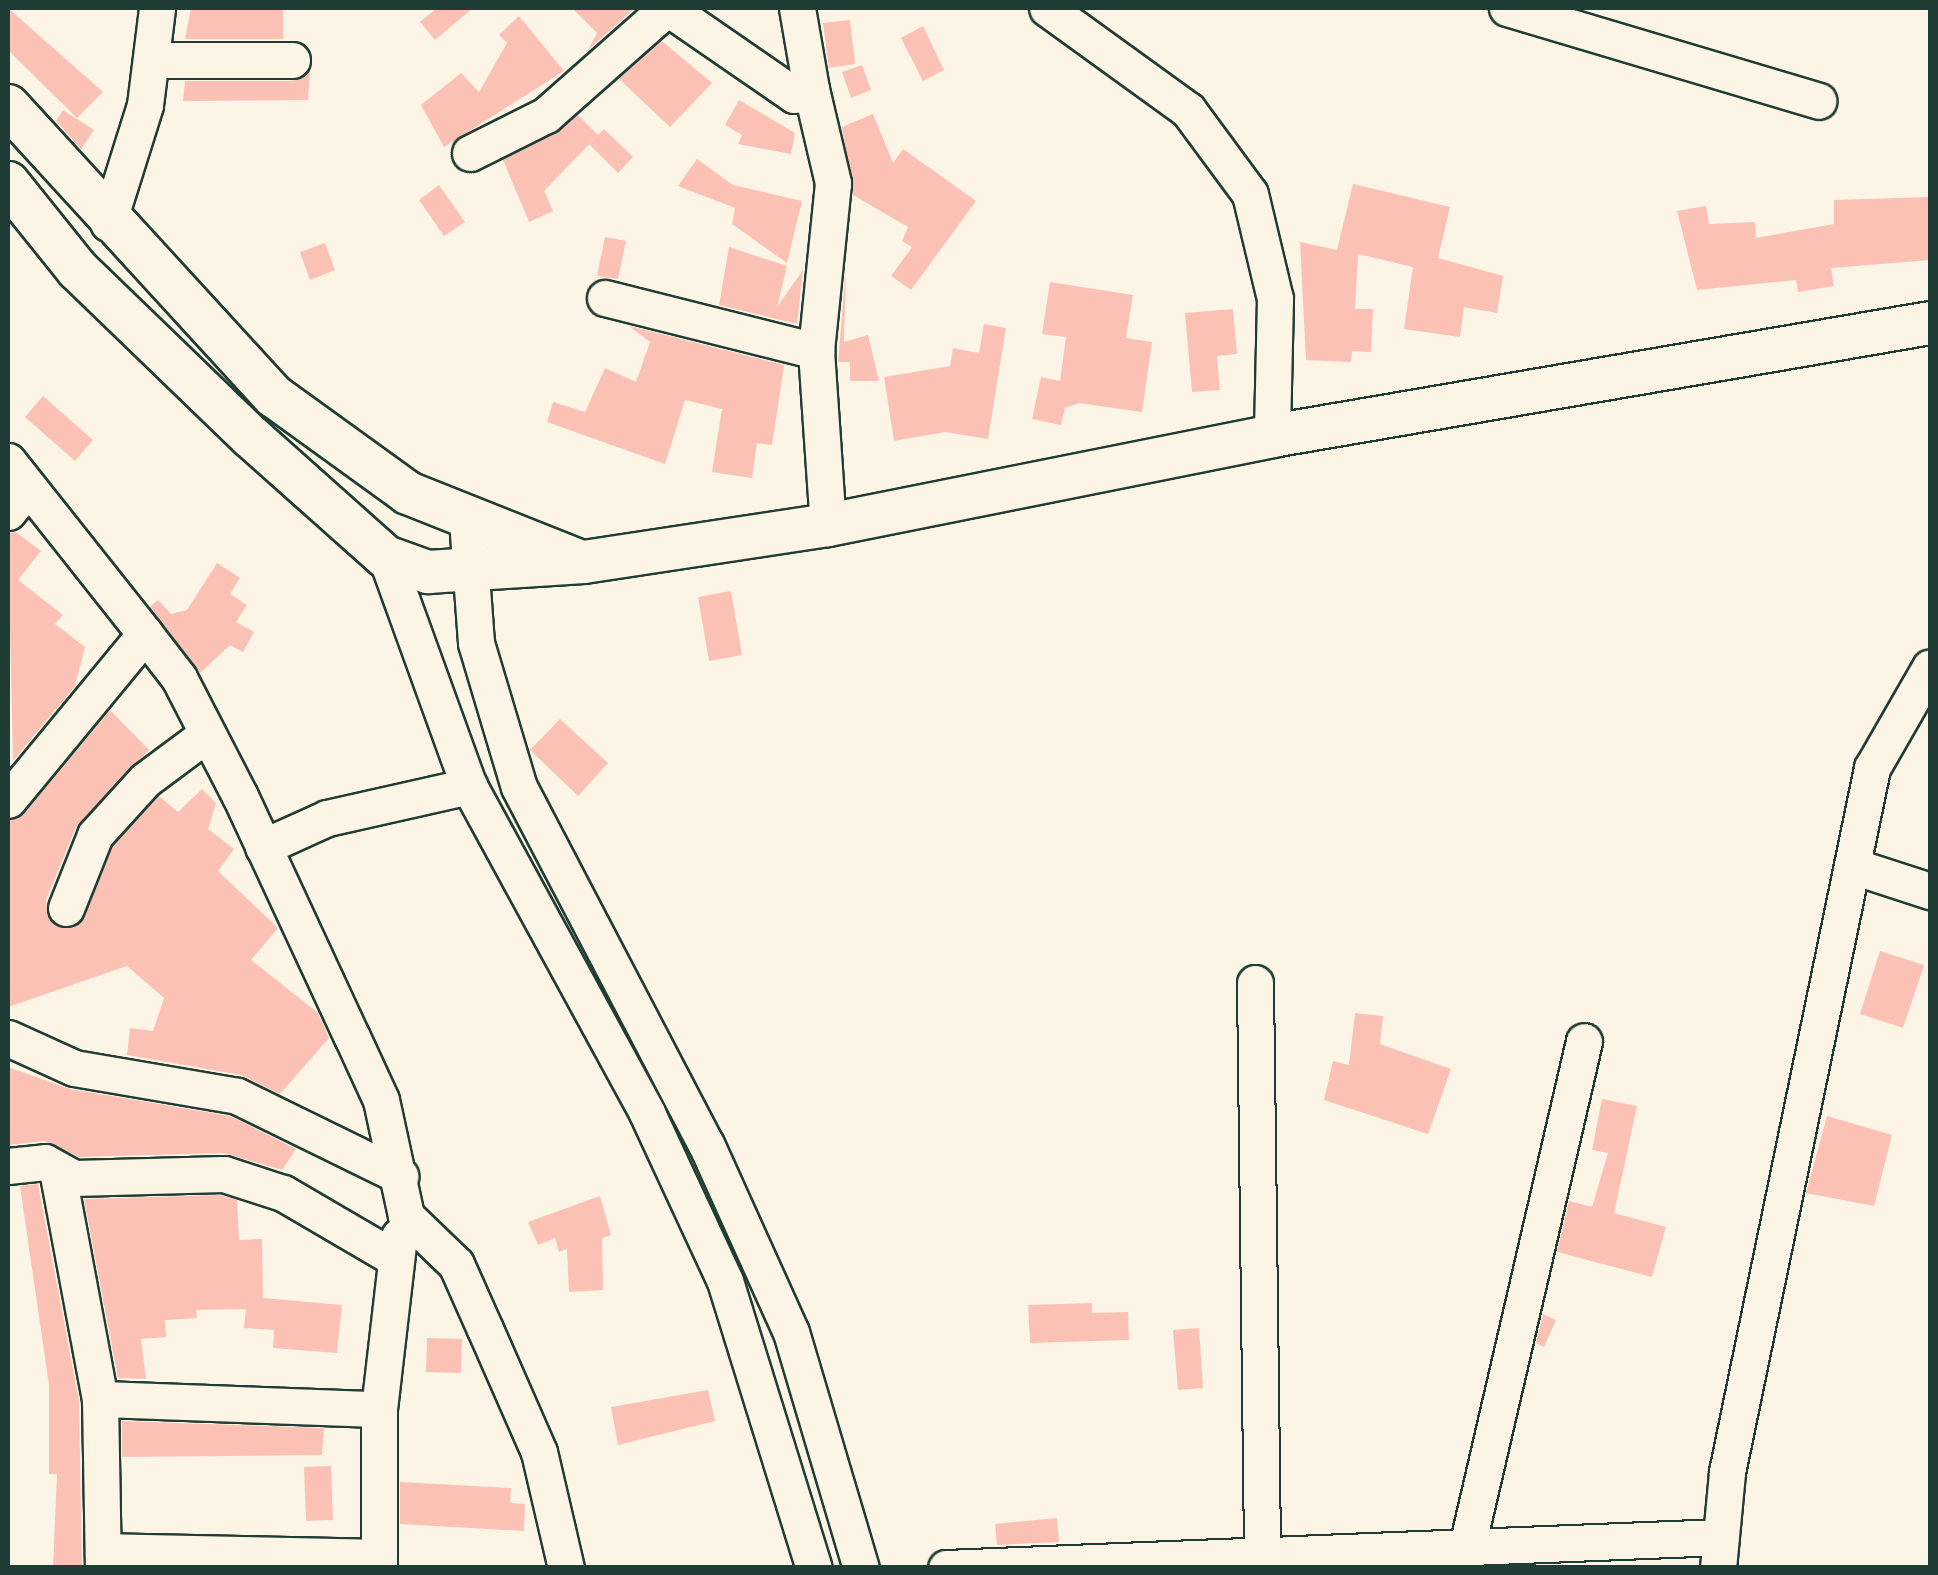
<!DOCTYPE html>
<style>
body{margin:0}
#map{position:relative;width:1938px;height:1575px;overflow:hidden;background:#fcf5e5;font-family:"Balsamiq Sans",sans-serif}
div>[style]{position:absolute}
.building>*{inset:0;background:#fcc1b5}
.roads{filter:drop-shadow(2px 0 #1f3d34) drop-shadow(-2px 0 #1f3d34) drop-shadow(0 2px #1f3d34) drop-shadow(0 -2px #1f3d34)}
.minor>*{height:35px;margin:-17.5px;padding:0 17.5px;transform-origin:17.5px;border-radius:17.5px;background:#fcf5e5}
.major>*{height:42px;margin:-21px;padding:0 21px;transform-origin:21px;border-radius:21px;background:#fcf5e5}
span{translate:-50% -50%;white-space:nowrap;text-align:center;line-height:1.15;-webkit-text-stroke:8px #fcf5e5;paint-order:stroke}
.frame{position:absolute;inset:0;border:10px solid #1f3d34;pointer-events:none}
</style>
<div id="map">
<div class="building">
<div style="clip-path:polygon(8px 8px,103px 92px,77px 118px,8px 50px)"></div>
<div style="clip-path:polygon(191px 8px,283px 8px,283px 39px,185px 39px)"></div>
<div style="clip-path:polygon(437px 8px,473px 8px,435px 40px,420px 22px)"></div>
<div style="clip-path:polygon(572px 8px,635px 8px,588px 50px,597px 33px)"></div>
<div style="clip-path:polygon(519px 16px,564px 71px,444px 147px,421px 105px,461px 73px,479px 92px,507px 43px,499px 35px)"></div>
<div style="clip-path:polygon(850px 20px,855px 64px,829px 68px,823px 23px)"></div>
<div style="clip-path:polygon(923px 26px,944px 70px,923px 81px,901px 38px)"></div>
<div style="clip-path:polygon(662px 41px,712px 83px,670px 127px,619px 79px)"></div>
<div style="clip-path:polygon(862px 65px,871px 90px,851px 98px,842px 72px)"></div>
<div style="clip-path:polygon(310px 71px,308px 100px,183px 101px,185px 81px,292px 81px)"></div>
<div style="clip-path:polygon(739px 100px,795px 133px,791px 154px,738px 144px,742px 135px,725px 125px)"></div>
<div style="clip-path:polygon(63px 110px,94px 130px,81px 149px,56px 121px)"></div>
<div style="clip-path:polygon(873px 114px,893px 163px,903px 149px,976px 201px,911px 290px,891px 276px,912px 247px,902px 241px,908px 227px,853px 195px,842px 127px)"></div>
<div style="clip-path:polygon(578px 115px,598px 135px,544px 191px,553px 211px,529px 222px,503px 160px)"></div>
<div style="clip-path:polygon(604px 129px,633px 157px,618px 173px,589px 144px)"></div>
<div style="clip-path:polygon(697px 159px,733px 185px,802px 201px,787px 263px,732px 224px,735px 208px,678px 186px)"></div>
<div style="clip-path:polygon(1353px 184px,1450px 207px,1438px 258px,1503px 276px,1497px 313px,1464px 307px,1460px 337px,1404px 329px,1413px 267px,1358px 254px,1355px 309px,1373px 309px,1371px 352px,1352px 351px,1351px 362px,1306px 360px,1300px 242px,1337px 250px)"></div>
<div style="clip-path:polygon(439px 185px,465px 222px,444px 236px,419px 200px)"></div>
<div style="clip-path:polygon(1930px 197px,1930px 260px,1831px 268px,1834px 286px,1798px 292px,1796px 280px,1697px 290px,1677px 211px,1706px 206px,1709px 224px,1755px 222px,1756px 238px,1834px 224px,1834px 200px)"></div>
<div style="clip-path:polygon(605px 237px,626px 241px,618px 279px,597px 276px)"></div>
<div style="clip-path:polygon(325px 243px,335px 270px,310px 280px,300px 252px)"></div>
<div style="clip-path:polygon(729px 247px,787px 266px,777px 307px,803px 270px,797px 324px,719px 305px)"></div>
<div style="clip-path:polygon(846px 267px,844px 342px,868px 335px,879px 381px,850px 381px,850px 362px,838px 362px)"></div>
<div style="clip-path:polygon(1050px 282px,1133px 295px,1126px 338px,1152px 342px,1142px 412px,1079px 403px,1065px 408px,1061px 425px,1032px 419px,1041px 377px,1060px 381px,1066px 337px,1042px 334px)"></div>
<div style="clip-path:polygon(1233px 309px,1237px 354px,1217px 356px,1220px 390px,1192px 392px,1185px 313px)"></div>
<div style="clip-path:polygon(984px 324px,1006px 328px,988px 439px,945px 432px,894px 441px,884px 377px,950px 366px,953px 348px,979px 353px)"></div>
<div style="clip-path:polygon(629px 326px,784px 365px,772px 445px,757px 443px,752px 478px,712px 472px,722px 409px,685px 400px,665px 464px,547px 422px,553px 402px,585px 412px,605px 368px,636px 382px,650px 342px)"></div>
<div style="clip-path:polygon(43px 396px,93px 440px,75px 461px,25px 417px)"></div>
<div style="clip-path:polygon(16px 532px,41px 551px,18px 580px,63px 615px,55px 624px,85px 647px,75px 686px,13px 761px,8px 533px)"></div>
<div style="clip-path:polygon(217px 563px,240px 578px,230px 594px,247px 605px,236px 622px,254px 632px,243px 652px,230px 645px,200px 673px,150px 607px,158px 600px,171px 614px,187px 610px)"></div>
<div style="clip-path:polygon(731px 591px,742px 655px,709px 661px,698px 597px)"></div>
<div style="clip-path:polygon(110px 710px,149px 750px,76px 827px,46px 900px,49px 920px,80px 924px,113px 846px,159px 796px,178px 812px,202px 789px,216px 803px,208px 829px,234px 849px,218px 871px,278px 928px,251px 960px,318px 1013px,329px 1038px,280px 1094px,241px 1075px,127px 1055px,130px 1028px,153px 1031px,164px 998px,127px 966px,8px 1007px,8px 821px,24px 814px)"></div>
<div style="clip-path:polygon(560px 719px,608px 763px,578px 796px,530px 750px)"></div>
<div style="clip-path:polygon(1880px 951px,1924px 965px,1903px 1028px,1860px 1014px)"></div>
<div style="clip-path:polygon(1355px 1013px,1383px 1016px,1380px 1044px,1451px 1069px,1428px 1134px,1324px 1100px,1333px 1061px,1349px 1065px)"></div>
<div style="clip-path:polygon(8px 1067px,70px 1089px,230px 1116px,296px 1149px,282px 1170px,224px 1153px,79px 1157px,44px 1141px,8px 1145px)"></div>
<div style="clip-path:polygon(1602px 1099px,1637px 1106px,1614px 1213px,1666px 1227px,1652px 1277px,1557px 1252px,1569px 1201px,1592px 1207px,1608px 1153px,1592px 1150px)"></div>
<div style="clip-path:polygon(1827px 1116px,1892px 1135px,1874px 1206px,1806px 1193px)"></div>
<div style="clip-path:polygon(38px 1184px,79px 1401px,82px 1568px,53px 1568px,57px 1474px,49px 1474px,49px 1385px,20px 1186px)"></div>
<div style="clip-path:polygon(221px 1195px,237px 1200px,239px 1240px,262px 1239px,263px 1298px,342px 1305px,337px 1353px,273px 1348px,274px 1330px,244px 1328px,246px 1309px,196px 1310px,197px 1318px,165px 1320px,166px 1337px,141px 1339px,146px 1379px,118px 1378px,84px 1199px)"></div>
<div style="clip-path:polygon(600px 1196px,611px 1235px,602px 1238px,603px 1290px,569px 1292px,567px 1249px,559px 1252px,555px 1238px,538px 1245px,528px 1222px)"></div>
<div style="clip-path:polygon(1092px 1303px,1092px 1313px,1128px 1312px,1129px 1340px,1030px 1343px,1028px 1305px)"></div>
<div style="clip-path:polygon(1543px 1314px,1556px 1320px,1544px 1347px,1536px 1343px)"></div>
<div style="clip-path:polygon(1199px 1328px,1203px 1388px,1178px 1390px,1173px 1330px)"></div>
<div style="clip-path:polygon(427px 1338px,462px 1339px,461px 1373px,426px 1372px)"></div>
<div style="clip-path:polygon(708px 1390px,715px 1421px,618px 1445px,611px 1407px)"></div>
<div style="clip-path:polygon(122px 1421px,324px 1428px,322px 1455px,122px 1457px)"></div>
<div style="clip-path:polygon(331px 1466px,333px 1520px,306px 1521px,304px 1467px)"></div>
<div style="clip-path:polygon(400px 1482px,511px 1488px,510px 1503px,525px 1504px,524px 1531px,400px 1524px)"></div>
<div style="clip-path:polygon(1057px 1518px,1059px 1542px,997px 1545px,995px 1524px)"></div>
</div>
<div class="roads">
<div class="minor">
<div style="left:668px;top:8px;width:153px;rotate:34.6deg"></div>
<div style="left:794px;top:95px;width:18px;rotate:-19deg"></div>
<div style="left:811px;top:89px;width:82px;rotate:-99.8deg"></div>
<div style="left:1047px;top:8px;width:174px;rotate:35.9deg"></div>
<div style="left:1188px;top:110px;width:104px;rotate:53.6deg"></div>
<div style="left:1250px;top:194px;width:108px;rotate:76.6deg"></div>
<div style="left:1275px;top:299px;width:137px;rotate:91.3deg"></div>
<div style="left:1507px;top:8px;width:325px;rotate:16.6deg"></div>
<div style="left:154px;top:60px;width:138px"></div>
<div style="left:811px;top:89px;width:97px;rotate:76.8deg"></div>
<div style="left:833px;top:183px;width:169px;rotate:95.8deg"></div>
<div style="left:816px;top:351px;width:174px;rotate:86.1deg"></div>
<div style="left:470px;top:153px;width:85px;rotate:-26.6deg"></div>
<div style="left:546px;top:115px;width:162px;rotate:-41.5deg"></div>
<div style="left:108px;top:223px;width:124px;rotate:-72.6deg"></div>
<div style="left:145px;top:105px;width:98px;rotate:-82.9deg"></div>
<div style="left:605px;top:298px;width:218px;rotate:14.1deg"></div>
<div style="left:8px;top:461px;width:221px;rotate:51.6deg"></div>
<div style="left:145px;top:634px;width:215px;rotate:129.5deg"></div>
<div style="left:8px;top:512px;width:32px;rotate:-51deg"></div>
<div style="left:467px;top:520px;width:123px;rotate:85.8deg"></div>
<div style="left:476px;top:643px;width:150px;rotate:73.4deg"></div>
<div style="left:519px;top:787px;width:403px;rotate:62.4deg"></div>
<div style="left:706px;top:1144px;width:206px;rotate:65.7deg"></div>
<div style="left:791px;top:1332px;width:246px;rotate:73.5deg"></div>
<div style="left:386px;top:557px;width:244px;rotate:70.1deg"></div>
<div style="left:469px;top:786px;width:372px;rotate:61.4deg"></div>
<div style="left:647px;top:1113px;width:185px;rotate:65.1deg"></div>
<div style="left:725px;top:1281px;width:300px;rotate:72.8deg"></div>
<div style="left:145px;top:634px;width:56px;rotate:52.3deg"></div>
<div style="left:179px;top:678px;width:133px;rotate:62.7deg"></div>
<div style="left:240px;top:796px;width:266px;rotate:65.1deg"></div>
<div style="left:352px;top:1037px;width:69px;rotate:65.3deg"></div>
<div style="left:381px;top:1100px;width:119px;rotate:77.8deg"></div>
<div style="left:406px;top:1216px;width:69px;rotate:43.8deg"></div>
<div style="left:456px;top:1264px;width:71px;rotate:66deg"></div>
<div style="left:485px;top:1329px;width:134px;rotate:66.3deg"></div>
<div style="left:539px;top:1452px;width:119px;rotate:76.9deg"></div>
<div style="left:263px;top:847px;width:70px;rotate:-24.4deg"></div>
<div style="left:327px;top:818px;width:146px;rotate:-12.7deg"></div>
<div style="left:1856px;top:867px;width:78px;rotate:18deg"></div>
<div style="left:66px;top:908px;width:79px;rotate:-68.3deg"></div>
<div style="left:95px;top:835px;width:74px;rotate:-47.7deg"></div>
<div style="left:145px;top:780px;width:72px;rotate:-36.6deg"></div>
<div style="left:1255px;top:983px;width:566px;rotate:89.29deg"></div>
<div style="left:8px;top:1038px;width:72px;rotate:24.4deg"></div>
<div style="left:74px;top:1068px;width:165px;rotate:9.7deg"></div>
<div style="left:237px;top:1096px;width:182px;rotate:26.1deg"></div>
<div style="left:8px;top:1166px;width:37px;rotate:-6deg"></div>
<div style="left:45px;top:1162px;width:33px;rotate:29deg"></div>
<div style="left:74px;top:1178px;width:150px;rotate:-1.5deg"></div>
<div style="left:224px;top:1174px;width:62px;rotate:17.9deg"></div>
<div style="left:283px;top:1193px;width:125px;rotate:30.3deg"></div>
<div style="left:58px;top:1175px;width:228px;rotate:79.4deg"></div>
<div style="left:100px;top:1399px;width:169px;rotate:89deg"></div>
<div style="left:100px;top:1399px;width:279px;rotate:2.1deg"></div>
<div style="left:1468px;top:1542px;width:514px;rotate:-76.96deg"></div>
<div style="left:103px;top:1551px;width:276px;rotate:1.2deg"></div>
<div style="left:379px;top:1568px;width:159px;rotate:-90deg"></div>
<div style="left:379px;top:1409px;width:174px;rotate:-83.4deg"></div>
<div style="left:946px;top:1568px;width:775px;rotate:-2.29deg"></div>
<div style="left:1718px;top:1568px;width:96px;rotate:-84.6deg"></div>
<div style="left:1727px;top:1472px;width:719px;rotate:-78.36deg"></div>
<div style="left:1872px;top:768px;width:116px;rotate:-60.1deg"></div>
</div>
<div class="major">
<div style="left:8px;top:106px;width:394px;rotate:47.5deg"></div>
<div style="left:274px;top:396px;width:165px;rotate:35.9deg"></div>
<div style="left:408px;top:493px;width:179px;rotate:21.7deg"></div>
<div style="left:8px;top:183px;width:112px;rotate:51.2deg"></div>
<div style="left:78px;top:270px;width:239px;rotate:44deg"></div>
<div style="left:250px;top:436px;width:182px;rotate:41.7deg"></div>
<div style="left:386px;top:557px;width:45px;rotate:19.7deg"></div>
<div style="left:428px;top:572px;width:156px;rotate:-3.7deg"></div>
<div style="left:584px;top:562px;width:247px;rotate:-8.6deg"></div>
<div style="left:828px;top:525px;width:453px;rotate:-11.3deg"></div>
<div style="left:1272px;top:436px;width:668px;rotate:-9.74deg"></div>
</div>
</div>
<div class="frame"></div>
</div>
